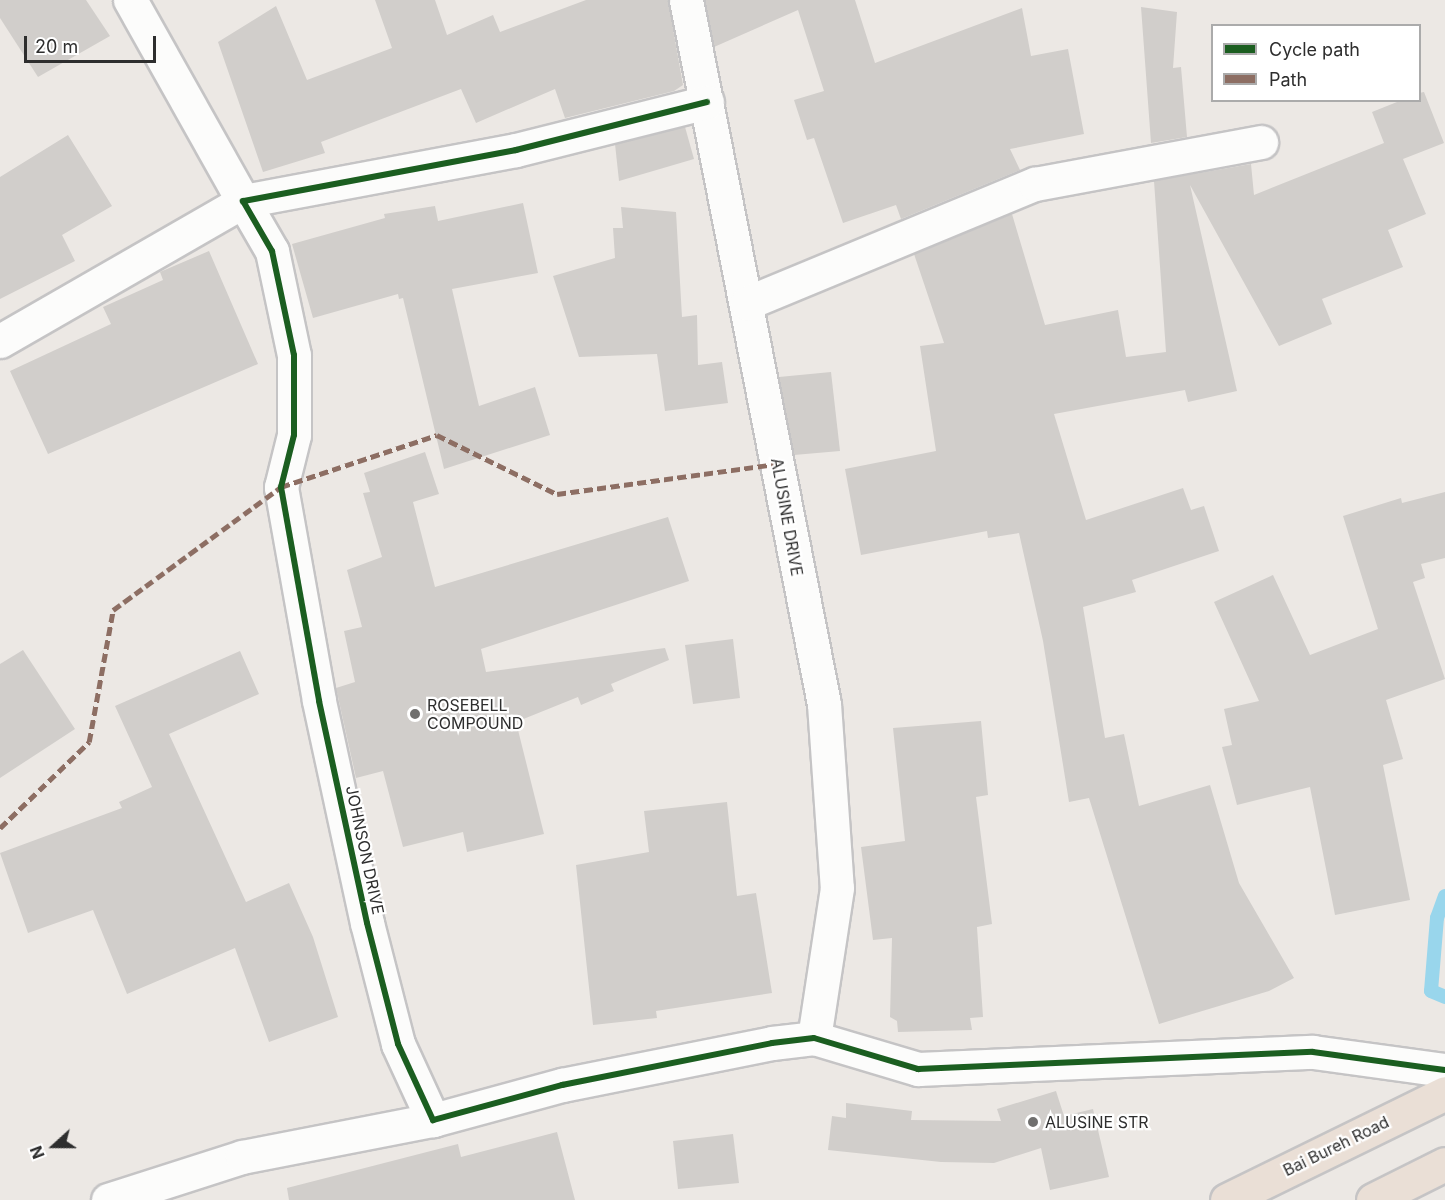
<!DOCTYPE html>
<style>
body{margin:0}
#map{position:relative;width:1445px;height:1200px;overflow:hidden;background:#ece8e4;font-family:Inter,sans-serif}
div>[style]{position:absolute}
.stream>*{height:14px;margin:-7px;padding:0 7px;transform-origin:7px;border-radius:7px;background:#99d6ec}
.building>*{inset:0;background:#d1cecb}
.roads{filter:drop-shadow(2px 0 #c5c4c5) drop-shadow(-2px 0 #c5c4c5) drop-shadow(0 2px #c5c4c5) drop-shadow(0 -2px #c5c4c5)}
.street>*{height:33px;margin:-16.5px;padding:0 16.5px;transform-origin:16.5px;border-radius:16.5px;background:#fcfcfb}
.highway>*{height:33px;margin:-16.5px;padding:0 16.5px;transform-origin:16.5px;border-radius:16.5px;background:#eadfd6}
.quiet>*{height:4.5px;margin-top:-2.25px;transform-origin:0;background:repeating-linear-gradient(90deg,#8d6e63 0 9px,transparent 0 13.5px)}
.cycleway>*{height:6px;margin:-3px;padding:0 3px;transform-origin:3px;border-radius:3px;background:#1b5e20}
.dots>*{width:16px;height:16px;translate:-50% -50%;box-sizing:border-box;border:3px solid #fff;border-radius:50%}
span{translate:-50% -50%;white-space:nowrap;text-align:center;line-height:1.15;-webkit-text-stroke:4.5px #fff;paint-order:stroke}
.street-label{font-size:16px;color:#2e2e2e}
.poi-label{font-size:16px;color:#2e2e2e}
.left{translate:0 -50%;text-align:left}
.legend{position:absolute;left:1211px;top:24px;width:210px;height:78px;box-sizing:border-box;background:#fff;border:2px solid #ababab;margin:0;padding:8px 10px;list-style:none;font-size:18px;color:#2e2e2e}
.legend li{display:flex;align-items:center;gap:12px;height:30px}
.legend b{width:30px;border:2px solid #ababab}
.north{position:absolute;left:24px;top:1116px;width:60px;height:60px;-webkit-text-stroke:4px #fff;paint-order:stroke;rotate:249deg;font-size:16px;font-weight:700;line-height:24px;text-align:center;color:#2e2e2e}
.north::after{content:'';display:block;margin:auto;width:21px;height:27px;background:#2e2e2e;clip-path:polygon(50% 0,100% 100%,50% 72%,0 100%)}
.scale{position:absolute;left:24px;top:36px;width:132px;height:27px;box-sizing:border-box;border:3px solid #2e2e2e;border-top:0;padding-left:8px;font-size:18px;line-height:21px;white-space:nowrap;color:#2e2e2e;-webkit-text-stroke:4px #fff;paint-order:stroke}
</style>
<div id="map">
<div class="stream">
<div style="left:1445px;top:896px;width:23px;rotate:110deg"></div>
<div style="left:1437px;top:918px;width:73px;rotate:94.7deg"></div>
<div style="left:1431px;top:991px;width:15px;rotate:23deg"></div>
</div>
<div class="building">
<div style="clip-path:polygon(0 0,86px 0,110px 36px,38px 77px,0 18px)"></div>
<div style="clip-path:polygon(375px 0,435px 0,447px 35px,493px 15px,500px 32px,586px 0,668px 0,683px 85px,674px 91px,565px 118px,555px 89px,476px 123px,461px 89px,321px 142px,325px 153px,263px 172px,218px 42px,276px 6px,307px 80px,392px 48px)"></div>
<div style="clip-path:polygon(705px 0,855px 0,875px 63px,1022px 8px,1031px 56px,1068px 49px,1084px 134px,1010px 149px,1020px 170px,901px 219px,896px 205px,843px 223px,814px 138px,807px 140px,794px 100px,824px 91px,798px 10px,714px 47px)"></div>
<div style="clip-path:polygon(1141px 7px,1177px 12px,1173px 68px,1181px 67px,1187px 137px,1151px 143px)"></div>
<div style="clip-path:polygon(1424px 92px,1444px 143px,1403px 159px,1426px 214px,1388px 230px,1403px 267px,1322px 299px,1332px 324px,1279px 346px,1190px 185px,1237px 391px,1188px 402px,1185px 390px,1054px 414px,1086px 520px,1183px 488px,1191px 510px,1204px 506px,1219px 551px,1132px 580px,1136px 592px,1083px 607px,1105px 738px,1124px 734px,1139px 806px,1210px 785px,1239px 883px,1294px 978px,1269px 991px,1159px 1024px,1089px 798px,1069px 802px,1043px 641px,1019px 533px,988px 538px,987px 531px,861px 555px,845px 469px,936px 451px,920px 346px,944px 343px,914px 254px,1012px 214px,1045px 325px,1118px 310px,1126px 357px,1166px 352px,1154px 181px,1251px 164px,1254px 195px,1384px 143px,1372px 112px,1402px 100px,1419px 100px,1419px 93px)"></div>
<div style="clip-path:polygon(685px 127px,694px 159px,619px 181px,615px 144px)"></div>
<div style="clip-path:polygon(68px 135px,112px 206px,62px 235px,75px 261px,0 299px,0 177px)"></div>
<div style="clip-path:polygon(523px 203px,538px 273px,452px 289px,479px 406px,535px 387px,550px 435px,444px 469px,403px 298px,399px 299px,398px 294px,313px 318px,292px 244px,385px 218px,384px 214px,435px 206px,438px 221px)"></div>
<div style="clip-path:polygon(621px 207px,676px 212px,682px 317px,697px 315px,698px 365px,722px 362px,728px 403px,665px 411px,657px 354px,579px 357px,553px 276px,615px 258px,613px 228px,623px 228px)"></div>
<div style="clip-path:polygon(209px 251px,258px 364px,48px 454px,10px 371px,111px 324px,103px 307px,163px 280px,160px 272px)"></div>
<div style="clip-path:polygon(831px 372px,840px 451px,794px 455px,779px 377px)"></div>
<div style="clip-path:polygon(425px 452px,439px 494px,413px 502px,435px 587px,668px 517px,689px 581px,481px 649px,486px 672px,665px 648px,669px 660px,611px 684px,614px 691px,581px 705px,578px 697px,516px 722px,544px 834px,467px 852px,463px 832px,403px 847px,383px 771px,356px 778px,336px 688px,355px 682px,344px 631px,362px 627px,347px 570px,382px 557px,363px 493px,370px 492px,364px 473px)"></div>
<div style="clip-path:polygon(1445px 492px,1445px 558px,1421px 564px,1425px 578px,1413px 582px,1445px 679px,1386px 700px,1403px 759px,1383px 765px,1410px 900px,1335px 915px,1310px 787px,1237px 805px,1222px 747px,1232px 745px,1224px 709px,1259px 701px,1214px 602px,1273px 575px,1310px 655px,1378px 629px,1343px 516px,1401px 498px,1402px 503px)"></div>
<div style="clip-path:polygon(733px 639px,740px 698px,693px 704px,685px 645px)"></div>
<div style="clip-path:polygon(23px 650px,75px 729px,0 778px,0 664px)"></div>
<div style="clip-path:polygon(240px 651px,259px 694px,169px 734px,246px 902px,289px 883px,313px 937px,338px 1017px,269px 1042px,235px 948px,127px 994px,93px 910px,28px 933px,0 853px,122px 808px,119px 802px,152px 787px,115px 706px)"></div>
<div style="clip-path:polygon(981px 721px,988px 795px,976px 797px,992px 924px,977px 927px,983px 1017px,970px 1018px,972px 1030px,898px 1032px,897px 1021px,890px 1017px,892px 938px,873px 940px,861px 847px,905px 841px,893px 728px)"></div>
<div style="clip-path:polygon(727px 802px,737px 896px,756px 893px,772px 993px,656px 1011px,657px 1018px,593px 1025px,576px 865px,649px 852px,644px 811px)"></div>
<div style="clip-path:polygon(1056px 1091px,1064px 1116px,1093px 1109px,1096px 1122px,1100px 1122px,1098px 1130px,1109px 1177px,1050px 1190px,1041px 1148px,994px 1163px,941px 1162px,828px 1150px,832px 1116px,846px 1118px,846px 1103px,912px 1111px,911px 1120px,1001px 1121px,997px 1109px)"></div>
<div style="clip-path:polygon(557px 1132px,575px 1200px,289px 1200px,287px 1188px,458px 1144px,461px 1157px)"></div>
<div style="clip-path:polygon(733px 1134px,739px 1183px,678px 1189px,673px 1141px)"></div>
</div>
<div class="roads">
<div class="street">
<div style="left:686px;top:0;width:717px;rotate:78.91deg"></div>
<div style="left:824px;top:704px;width:184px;rotate:86deg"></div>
<div style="left:837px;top:888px;width:152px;rotate:98.7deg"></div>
<div style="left:707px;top:102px;width:197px;rotate:165.9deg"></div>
<div style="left:516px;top:150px;width:278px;rotate:169.4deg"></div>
<div style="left:243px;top:201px;width:58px;rotate:59.9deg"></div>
<div style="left:272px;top:251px;width:106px;rotate:78.1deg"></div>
<div style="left:294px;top:355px;width:80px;rotate:90deg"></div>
<div style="left:294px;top:435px;width:54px;rotate:104deg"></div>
<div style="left:281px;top:487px;width:217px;rotate:79.9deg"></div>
<div style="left:319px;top:701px;width:227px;rotate:77.8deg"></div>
<div style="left:367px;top:923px;width:125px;rotate:75.6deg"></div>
<div style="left:398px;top:1044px;width:84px;rotate:65.3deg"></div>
<div style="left:433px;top:1120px;width:134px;rotate:-15.2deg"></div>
<div style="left:562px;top:1085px;width:214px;rotate:-11.3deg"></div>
<div style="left:772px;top:1043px;width:42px;rotate:-6.8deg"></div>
<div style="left:814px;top:1038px;width:109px;rotate:16.6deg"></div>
<div style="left:918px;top:1069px;width:395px;rotate:-2.5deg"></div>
<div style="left:1313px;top:1052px;width:133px;rotate:7.8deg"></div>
<div style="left:747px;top:303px;width:312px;rotate:-22.5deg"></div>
<div style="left:1035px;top:184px;width:230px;rotate:-10.5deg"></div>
<div style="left:0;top:341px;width:280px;rotate:-29.9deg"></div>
<div style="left:243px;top:201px;width:231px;rotate:-119.3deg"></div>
<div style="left:108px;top:1200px;width:141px;rotate:-17.8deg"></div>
<div style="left:242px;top:1157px;width:195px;rotate:-11deg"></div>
</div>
<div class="highway">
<div style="left:1227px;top:1200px;width:243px;rotate:-26.1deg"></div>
<div style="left:1373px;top:1200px;width:80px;rotate:-26.6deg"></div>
</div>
</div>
<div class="quiet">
<div style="left:0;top:828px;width:124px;rotate:-44deg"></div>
<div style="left:89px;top:742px;width:134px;rotate:-79.7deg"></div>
<div style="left:113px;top:610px;width:208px;rotate:-36.2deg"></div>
<div style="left:281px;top:487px;width:164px;rotate:-18.4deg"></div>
<div style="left:437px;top:435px;width:134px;rotate:26.2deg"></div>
<div style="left:557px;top:494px;width:222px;rotate:-7.8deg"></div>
</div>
<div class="cycleway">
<div style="left:707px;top:102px;width:197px;rotate:165.9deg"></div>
<div style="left:516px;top:150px;width:278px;rotate:169.4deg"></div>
<div style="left:243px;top:201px;width:58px;rotate:59.9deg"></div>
<div style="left:272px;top:251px;width:106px;rotate:78.1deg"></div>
<div style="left:294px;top:355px;width:80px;rotate:90deg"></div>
<div style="left:294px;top:435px;width:54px;rotate:104deg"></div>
<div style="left:281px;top:487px;width:217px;rotate:79.9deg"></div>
<div style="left:319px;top:701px;width:227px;rotate:77.8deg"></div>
<div style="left:367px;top:923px;width:125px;rotate:75.6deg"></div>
<div style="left:398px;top:1044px;width:84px;rotate:65.3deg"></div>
<div style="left:433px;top:1120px;width:134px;rotate:-15.2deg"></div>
<div style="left:562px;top:1085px;width:214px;rotate:-11.3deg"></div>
<div style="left:772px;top:1043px;width:42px;rotate:-6.8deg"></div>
<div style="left:814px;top:1038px;width:109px;rotate:16.6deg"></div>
<div style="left:918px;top:1069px;width:395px;rotate:-2.5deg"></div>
<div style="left:1313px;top:1052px;width:133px;rotate:7.8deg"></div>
</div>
<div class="dots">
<div style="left:415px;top:714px;background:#706f6e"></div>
<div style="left:1033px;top:1122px;background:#706f6e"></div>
</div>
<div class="street-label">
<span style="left:787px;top:517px;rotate:80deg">ALUSINE DRIVE</span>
<span style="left:365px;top:850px;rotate:78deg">JOHNSON DRIVE</span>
<span style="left:1336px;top:1146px;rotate:-26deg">Bai Bureh Road</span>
</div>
<div class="poi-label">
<span class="left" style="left:427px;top:714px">ROSEBELL<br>COMPOUND</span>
<span class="left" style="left:1045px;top:1122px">ALUSINE STR</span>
</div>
<ul class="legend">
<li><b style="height:8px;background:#1b5e20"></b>Cycle path</li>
<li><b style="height:8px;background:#8d6e63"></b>Path</li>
</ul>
<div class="north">N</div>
<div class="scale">20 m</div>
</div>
